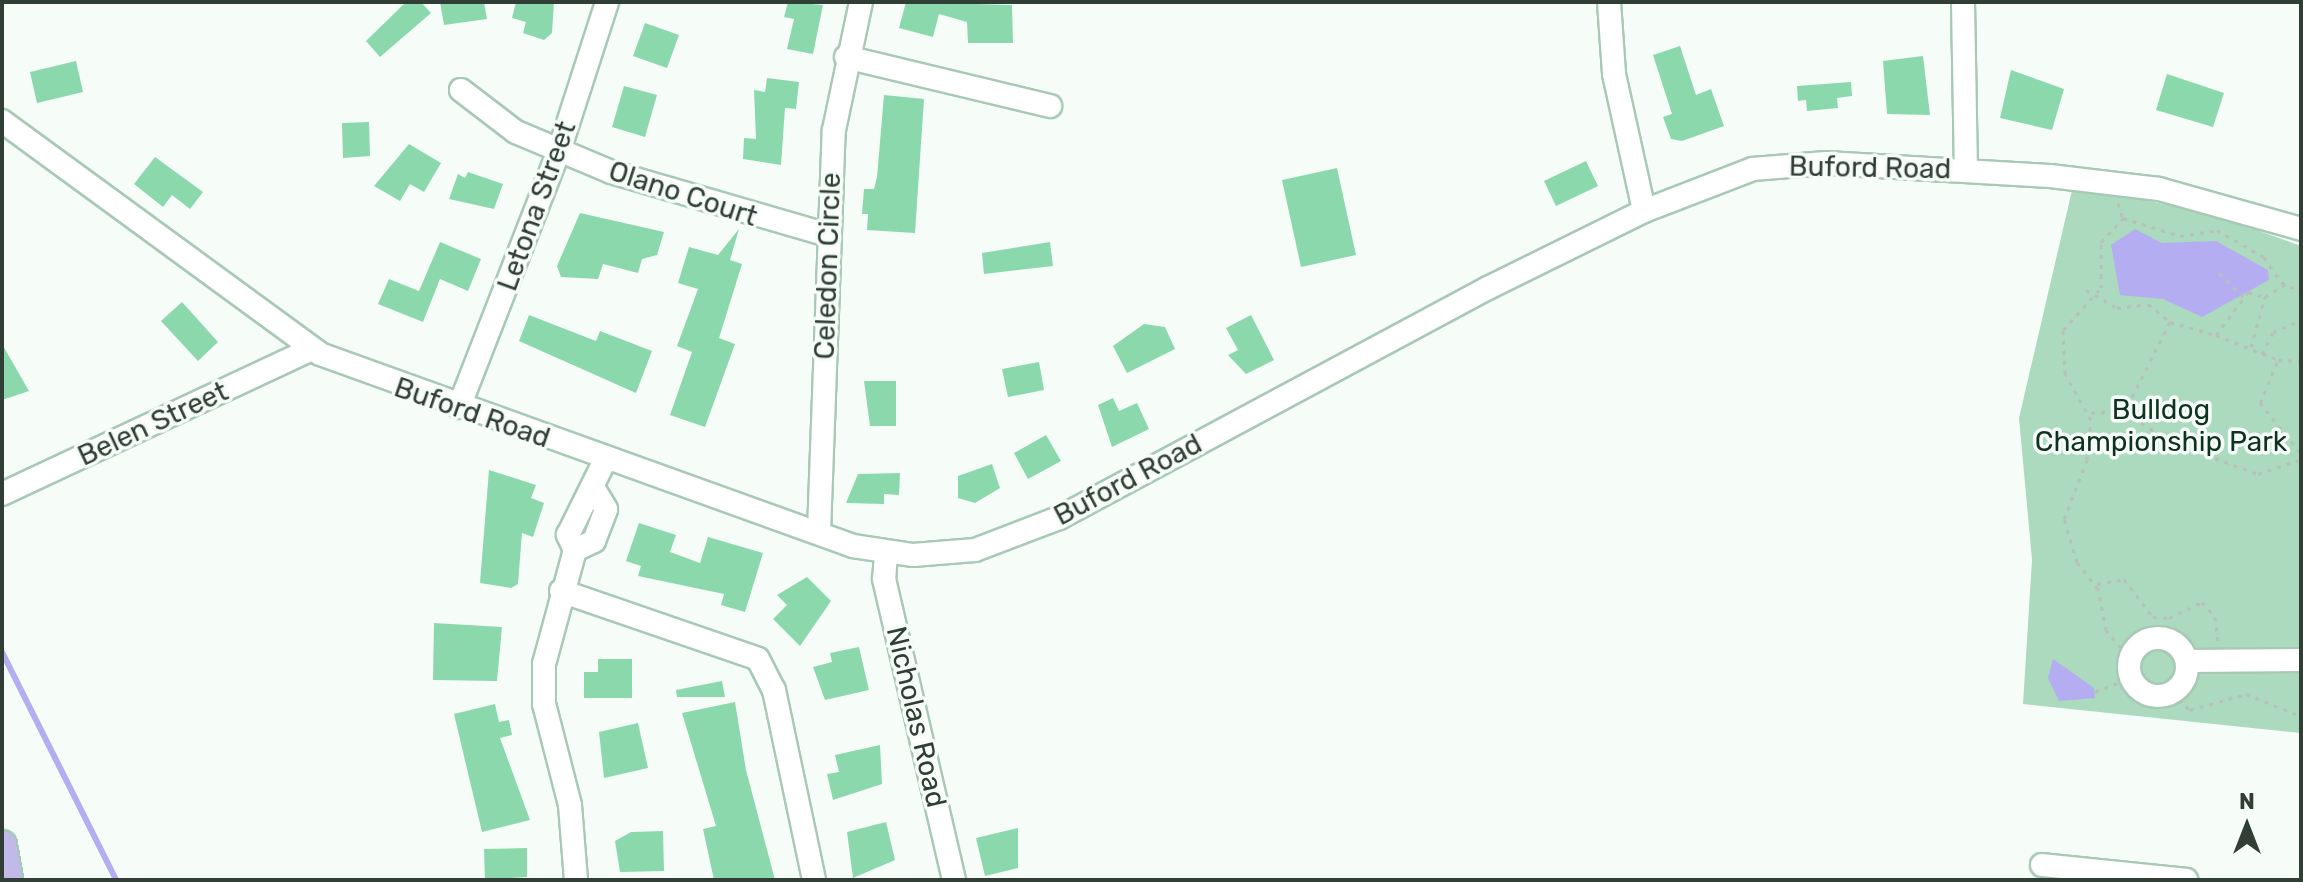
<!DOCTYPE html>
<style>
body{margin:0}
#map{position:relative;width:2303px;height:882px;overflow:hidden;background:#f6fdf9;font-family:Rubik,sans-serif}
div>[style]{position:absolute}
.green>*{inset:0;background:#acdabe}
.water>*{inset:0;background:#b5adf2}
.stream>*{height:6px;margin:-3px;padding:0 3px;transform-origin:3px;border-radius:3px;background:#b5adf2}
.building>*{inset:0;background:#8bd8ad}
.path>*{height:3px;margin-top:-1.5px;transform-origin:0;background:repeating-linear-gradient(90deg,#b7c0bb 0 4px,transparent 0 10px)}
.roads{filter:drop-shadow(2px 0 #a8c9b5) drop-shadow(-2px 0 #a8c9b5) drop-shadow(0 2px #a8c9b5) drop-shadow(0 -2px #a8c9b5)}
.minor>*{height:22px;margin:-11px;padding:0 11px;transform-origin:11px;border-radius:11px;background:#fff}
.minor>.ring{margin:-11px;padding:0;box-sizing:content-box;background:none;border:22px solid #fff;border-radius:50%}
.major>*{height:28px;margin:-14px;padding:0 14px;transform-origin:14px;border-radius:14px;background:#c0b9ea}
span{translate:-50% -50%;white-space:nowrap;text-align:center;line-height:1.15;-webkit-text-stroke:7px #f6fdf9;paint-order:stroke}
.street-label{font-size:28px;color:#303e36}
.park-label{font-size:28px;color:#0f3120}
.frame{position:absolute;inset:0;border:4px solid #303e36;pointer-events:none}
.north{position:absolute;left:2207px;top:786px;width:80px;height:80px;-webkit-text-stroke:6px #f6fdf9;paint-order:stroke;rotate:0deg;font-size:22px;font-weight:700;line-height:32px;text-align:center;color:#303e36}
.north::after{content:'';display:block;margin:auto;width:28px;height:36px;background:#303e36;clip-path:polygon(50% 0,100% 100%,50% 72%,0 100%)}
</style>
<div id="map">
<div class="green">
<div style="clip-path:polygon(2073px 186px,2209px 213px,2301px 246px,2301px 733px,2023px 704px,2032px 560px,2019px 418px)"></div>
</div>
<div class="water">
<div style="clip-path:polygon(2135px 229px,2162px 243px,2216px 241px,2268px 270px,2269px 280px,2202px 317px,2163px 299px,2120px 295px,2111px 245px)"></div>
<div style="clip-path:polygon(2053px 659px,2094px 688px,2095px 698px,2059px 701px,2048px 678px)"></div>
</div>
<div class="stream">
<div style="left:2px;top:652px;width:255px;rotate:63.4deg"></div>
</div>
<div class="building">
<div style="clip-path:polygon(406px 2px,421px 2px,431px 13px,380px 57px,366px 41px)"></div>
<div style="clip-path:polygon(440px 2px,484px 2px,487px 19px,444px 25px)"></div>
<div style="clip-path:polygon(516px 2px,554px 2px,552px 33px,544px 40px,523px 33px,526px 22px,512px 18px)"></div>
<div style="clip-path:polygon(788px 2px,823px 5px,813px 54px,787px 49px,794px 19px,784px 17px)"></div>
<div style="clip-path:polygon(906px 2px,1012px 5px,1013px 43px,968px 43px,967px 22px,939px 14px,933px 37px,899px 28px)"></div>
<div style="clip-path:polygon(645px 23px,679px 35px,667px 68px,633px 56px)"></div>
<div style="clip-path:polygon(1680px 46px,1696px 95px,1711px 89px,1724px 126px,1682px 141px,1671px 139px,1663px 117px,1672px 114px,1653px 55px)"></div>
<div style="clip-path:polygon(1923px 56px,1930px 115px,1887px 114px,1883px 61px)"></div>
<div style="clip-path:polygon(76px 61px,83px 92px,37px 103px,30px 72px)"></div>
<div style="clip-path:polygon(2011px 70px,2064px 89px,2052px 130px,2000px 118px)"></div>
<div style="clip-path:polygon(2167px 74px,2224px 93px,2213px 127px,2156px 110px)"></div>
<div style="clip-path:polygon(767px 78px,799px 82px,796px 109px,785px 108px,781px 165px,743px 159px,744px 138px,756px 139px,754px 90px,765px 92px)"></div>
<div style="clip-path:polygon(1851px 82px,1852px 96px,1837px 98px,1838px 108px,1807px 111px,1806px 100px,1798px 101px,1797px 86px)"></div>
<div style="clip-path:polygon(624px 86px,657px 95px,645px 137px,612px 127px)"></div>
<div style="clip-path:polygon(884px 95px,924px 99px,915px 233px,867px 230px,868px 214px,862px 214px,864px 189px,874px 189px,877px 177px)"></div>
<div style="clip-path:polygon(369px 122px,370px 156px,343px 158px,342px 123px)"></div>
<div style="clip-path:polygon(409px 144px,441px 163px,424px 192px,410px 184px,400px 201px,374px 186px)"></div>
<div style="clip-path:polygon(155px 157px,203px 192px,190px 209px,172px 195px,163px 207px,134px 184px)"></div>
<div style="clip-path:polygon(1586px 161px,1598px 186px,1556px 206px,1544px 181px)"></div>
<div style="clip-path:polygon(1337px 168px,1356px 255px,1301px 267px,1282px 180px)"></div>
<div style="clip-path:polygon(468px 172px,503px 184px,494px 209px,449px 199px,458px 174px,465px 178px)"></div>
<div style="clip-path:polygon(580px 213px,664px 232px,657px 255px,642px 259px,638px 273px,603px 264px,598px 279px,561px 277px,557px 266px)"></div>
<div style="clip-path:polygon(739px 229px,730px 260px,742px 264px,719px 338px,735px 344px,705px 427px,670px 415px,692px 352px,677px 346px,698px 289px,678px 283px,689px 247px,718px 255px)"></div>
<div style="clip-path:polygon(440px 242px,481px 259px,468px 291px,440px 279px,423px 322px,378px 304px,389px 279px,419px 291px)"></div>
<div style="clip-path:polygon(1050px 242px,1053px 266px,984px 274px,982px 253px)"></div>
<div style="clip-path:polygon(182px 302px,218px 342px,198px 361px,161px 321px)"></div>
<div style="clip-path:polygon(529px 315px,596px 341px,600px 331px,652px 351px,636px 393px,519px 341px)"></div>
<div style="clip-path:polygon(1251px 315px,1274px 360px,1246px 374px,1228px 355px,1238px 350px,1226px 328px)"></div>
<div style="clip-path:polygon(1144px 324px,1165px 327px,1175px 349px,1127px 373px,1113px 346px)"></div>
<div style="clip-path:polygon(2px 344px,29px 391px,2px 400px)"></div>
<div style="clip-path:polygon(1039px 362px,1044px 390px,1008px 397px,1002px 369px)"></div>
<div style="clip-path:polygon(864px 381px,896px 381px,896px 426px,870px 426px)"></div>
<div style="clip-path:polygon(1113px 398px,1119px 411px,1137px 403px,1149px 429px,1112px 447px,1098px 405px)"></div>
<div style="clip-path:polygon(1046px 435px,1061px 461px,1028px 479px,1014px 453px)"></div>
<div style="clip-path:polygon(992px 464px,1000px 488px,975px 503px,958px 498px,958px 476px)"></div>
<div style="clip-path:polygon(489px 470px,536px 485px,531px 498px,544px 503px,533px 537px,522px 533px,518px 584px,511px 588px,480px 583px)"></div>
<div style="clip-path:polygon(900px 473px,899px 495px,884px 494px,884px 504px,846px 503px,858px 474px)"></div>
<div style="clip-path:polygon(639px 523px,676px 535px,670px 552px,700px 563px,708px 537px,763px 553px,745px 612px,721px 605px,724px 594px,638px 576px,641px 566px,626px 561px)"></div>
<div style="clip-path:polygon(807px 577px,831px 601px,800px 646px,773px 619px,787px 605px,777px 595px)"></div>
<div style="clip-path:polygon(434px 623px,502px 627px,497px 681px,433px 680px)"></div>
<div style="clip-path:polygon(859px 647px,869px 690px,825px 700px,813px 667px,832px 662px,830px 653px)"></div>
<div style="clip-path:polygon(598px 659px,632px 659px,632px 698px,584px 698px,584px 672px,598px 672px)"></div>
<div style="clip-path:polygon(722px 681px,725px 697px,677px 697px,676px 690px)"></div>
<div style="clip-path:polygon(735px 702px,746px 770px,775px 880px,714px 880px,703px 829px,716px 826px,682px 713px)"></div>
<div style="clip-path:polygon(495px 704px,499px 722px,509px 720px,512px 735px,500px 738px,530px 820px,482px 832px,454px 714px)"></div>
<div style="clip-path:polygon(638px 723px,648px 768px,604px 778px,599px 732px)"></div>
<div style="clip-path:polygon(880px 745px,882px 784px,833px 800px,827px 774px,839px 772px,835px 755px)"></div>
<div style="clip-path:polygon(886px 822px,895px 860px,853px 878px,847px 832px)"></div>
<div style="clip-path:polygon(1018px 828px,1018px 868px,985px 876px,976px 838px)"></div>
<div style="clip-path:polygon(663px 831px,664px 871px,620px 872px,615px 841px,631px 832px)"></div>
<div style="clip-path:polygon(527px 848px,527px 877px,485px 880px,484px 849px)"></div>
</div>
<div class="path">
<div style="left:2118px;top:203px;width:16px;rotate:72deg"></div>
<div style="left:2219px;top:273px;width:35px;rotate:44deg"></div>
<div style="left:2086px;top:290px;width:36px;rotate:30deg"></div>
<div style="left:2117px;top:308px;width:31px;rotate:-7deg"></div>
<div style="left:2148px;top:304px;width:28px;rotate:39deg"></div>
<div style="left:2170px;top:322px;width:100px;rotate:116.8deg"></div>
<div style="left:2125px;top:411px;width:37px;rotate:177deg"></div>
<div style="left:2170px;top:322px;width:48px;rotate:15.8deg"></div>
<div style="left:2216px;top:335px;width:54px;rotate:-53.3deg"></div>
<div style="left:2248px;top:292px;width:18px;rotate:16deg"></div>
<div style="left:2265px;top:297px;width:25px;rotate:-32deg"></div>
<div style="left:2216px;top:335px;width:65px;rotate:21.8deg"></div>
<div style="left:2251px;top:347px;width:52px;rotate:-74.4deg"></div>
<div style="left:2262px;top:354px;width:25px;rotate:-63deg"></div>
<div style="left:2273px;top:332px;width:30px;rotate:-23deg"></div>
<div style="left:2125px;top:411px;width:52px;rotate:34.9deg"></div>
<div style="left:2168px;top:441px;width:96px;rotate:20.1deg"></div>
<div style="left:2258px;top:474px;width:43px;rotate:-18.9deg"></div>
<div style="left:2300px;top:452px;width:63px;rotate:-129.2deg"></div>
<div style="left:2260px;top:403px;width:47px;rotate:-67.3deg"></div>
<div style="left:2278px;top:360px;width:23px;rotate:2deg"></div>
<div style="left:2097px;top:584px;width:27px;rotate:-10deg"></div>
<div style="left:2124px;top:579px;width:48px;rotate:52.7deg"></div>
<div style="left:2153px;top:617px;width:16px;rotate:4deg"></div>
<div style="left:2169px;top:618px;width:37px;rotate:-26deg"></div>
<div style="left:2202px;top:602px;width:20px;rotate:49deg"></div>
<div style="left:2215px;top:617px;width:25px;rotate:83deg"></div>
<div style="left:2159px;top:638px;width:20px;rotate:-81deg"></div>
<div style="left:2121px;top:648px;width:23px;rotate:-130deg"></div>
<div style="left:2106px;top:630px;width:42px;rotate:-101deg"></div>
<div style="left:2098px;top:589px;width:34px;rotate:-128deg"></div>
<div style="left:2077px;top:562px;width:45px;rotate:-106.8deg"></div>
<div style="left:2064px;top:519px;width:63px;rotate:-68.7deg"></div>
<div style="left:2087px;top:460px;width:40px;rotate:-84.3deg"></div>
<div style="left:2091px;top:420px;width:53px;rotate:-119.5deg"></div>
<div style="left:2065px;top:374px;width:44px;rotate:-92.6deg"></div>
<div style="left:2063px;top:330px;width:57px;rotate:-47.9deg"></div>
<div style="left:2101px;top:288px;width:46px;rotate:-90deg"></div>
<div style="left:2101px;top:242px;width:33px;rotate:-47deg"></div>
<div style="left:2123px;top:218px;width:60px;rotate:17.5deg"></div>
<div style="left:2180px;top:236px;width:37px;rotate:-9deg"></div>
<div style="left:2217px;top:230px;width:54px;rotate:29.9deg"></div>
<div style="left:2264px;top:257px;width:30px;rotate:56deg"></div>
<div style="left:2281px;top:282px;width:22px;rotate:27deg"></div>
<div style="left:2095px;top:692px;width:28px;rotate:-21deg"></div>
<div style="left:2171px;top:693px;width:25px;rotate:42deg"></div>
<div style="left:2190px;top:710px;width:58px;rotate:-15.9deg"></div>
<div style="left:2246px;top:694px;width:59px;rotate:21.8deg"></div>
</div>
<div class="roads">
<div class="minor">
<div style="left:1609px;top:2px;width:72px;rotate:86deg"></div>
<div style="left:1614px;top:74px;width:140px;rotate:77.6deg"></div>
<div style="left:1963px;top:2px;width:168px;rotate:89deg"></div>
<div style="left:846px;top:57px;width:210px;rotate:13.5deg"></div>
<div style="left:461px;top:90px;width:69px;rotate:37.4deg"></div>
<div style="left:516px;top:132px;width:103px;rotate:22.8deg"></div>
<div style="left:611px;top:172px;width:226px;rotate:16.2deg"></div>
<div style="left:2px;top:121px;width:394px;rotate:36.2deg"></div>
<div style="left:320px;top:354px;width:567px;rotate:19.81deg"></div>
<div style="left:853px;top:546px;width:61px;rotate:8.5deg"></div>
<div style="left:913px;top:555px;width:62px;rotate:-4.6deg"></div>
<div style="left:975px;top:550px;width:90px;rotate:-20.9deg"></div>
<div style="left:1059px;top:518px;width:487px;rotate:-28.2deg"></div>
<div style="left:1488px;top:288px;width:174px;rotate:-26.3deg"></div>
<div style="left:1644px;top:211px;width:117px;rotate:-21.1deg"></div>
<div style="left:1753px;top:169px;width:73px;rotate:-4.7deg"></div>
<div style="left:1826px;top:163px;width:224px;rotate:3.3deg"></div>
<div style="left:2050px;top:176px;width:110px;rotate:6.8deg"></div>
<div style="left:2159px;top:189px;width:148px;rotate:15.7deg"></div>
<div style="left:459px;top:407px;width:275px;rotate:-68.7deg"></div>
<div style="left:559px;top:151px;width:157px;rotate:-72.1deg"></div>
<div style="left:2px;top:494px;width:341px;rotate:-25.1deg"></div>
<div style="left:819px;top:532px;width:402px;rotate:-87.9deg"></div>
<div style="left:834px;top:130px;width:131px;rotate:-78.1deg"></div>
<div style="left:575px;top:550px;width:21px;rotate:-25deg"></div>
<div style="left:594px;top:541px;width:34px;rotate:-69deg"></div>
<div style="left:606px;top:509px;width:23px;rotate:-121deg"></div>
<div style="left:886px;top:553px;width:26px;rotate:94deg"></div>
<div style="left:884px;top:579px;width:309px;rotate:76.9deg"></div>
<div style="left:561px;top:591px;width:208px;rotate:19deg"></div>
<div style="left:758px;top:659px;width:35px;rotate:63deg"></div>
<div style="left:774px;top:690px;width:194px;rotate:78.1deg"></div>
<div class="ring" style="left:2129px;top:638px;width:36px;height:36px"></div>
<div style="left:2187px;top:661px;width:114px;rotate:-0.5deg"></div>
<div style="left:2042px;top:865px;width:145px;rotate:5.9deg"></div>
<div style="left:576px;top:880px;width:75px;rotate:-94.6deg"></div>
<div style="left:570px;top:805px;width:104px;rotate:-104.4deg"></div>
<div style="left:544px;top:704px;width:40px;rotate:-90deg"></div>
<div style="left:544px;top:664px;width:118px;rotate:-74.8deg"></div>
<div style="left:575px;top:550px;width:17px;rotate:-115deg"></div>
<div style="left:568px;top:535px;width:84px;rotate:-63.7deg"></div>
</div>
<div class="major">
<div style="left:2px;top:845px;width:36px;rotate:80deg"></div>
</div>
</div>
<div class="street-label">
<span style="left:1870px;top:168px;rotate:1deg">Buford Road</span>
<span style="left:683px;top:194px;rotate:18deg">Olano Court</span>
<span style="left:537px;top:206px;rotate:-70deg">Letona Street</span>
<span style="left:828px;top:266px;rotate:-88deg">Celedon Circle</span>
<span style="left:472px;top:413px;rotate:19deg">Buford Road</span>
<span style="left:153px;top:424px;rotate:-25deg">Belen Street</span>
<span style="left:1128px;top:480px;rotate:-28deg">Buford Road</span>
<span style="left:916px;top:717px;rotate:77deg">Nicholas Road</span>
</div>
<div class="park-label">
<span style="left:2161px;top:426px">Bulldog<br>Championship Park</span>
</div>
<div class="frame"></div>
<div class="north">N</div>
</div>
